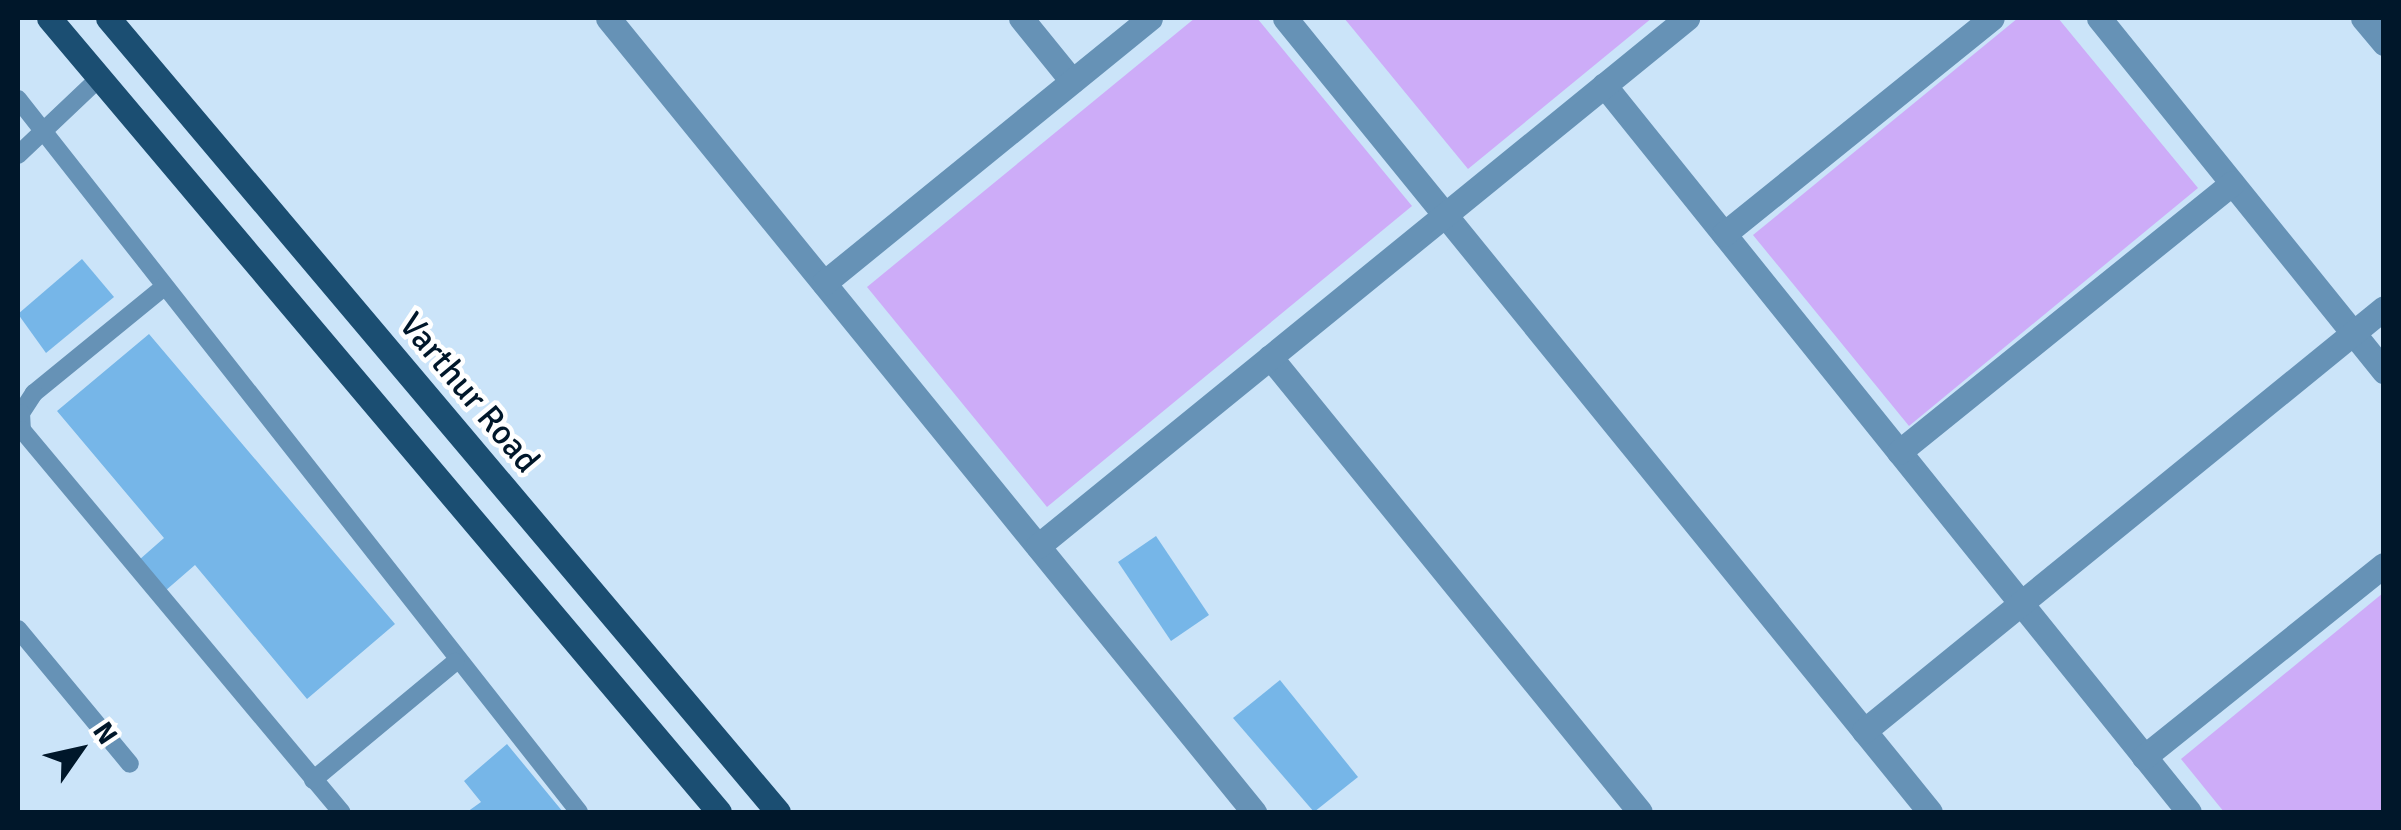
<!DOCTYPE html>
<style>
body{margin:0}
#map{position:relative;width:2401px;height:830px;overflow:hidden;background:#cbe4f9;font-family:Signika,sans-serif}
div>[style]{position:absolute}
.green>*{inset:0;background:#cdacf8}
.building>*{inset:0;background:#76b6e8}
.service>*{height:18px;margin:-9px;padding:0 9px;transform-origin:9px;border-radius:9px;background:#6692b6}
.minor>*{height:25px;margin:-12.5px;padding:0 12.5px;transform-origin:12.5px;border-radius:12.5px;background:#6692b6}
.primary>*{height:25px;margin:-12.5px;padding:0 12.5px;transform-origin:12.5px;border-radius:12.5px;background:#1b4e72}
span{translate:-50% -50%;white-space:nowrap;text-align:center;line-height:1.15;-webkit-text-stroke:9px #fff;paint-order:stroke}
.street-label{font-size:35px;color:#00172a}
.frame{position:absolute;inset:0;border:20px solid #00172a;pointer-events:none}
.north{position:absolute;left:30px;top:700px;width:100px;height:100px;-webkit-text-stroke:8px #fff;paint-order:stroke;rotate:56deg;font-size:28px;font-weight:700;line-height:40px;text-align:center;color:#00172a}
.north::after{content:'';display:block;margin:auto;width:35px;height:45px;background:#00172a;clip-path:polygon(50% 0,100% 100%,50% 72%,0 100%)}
</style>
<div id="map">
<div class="green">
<div style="clip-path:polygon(1195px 18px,1257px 18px,1412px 206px,1047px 507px,867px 287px)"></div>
<div style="clip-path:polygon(1344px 18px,1652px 18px,1468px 169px)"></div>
<div style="clip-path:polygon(2018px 18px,2058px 18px,2198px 188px,1909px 426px,1753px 235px)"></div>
<div style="clip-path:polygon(2383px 593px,2383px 812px,2224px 812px,2181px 759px)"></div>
</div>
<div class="building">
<div style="clip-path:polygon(82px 259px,114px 297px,46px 353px,18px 314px)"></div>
<div style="clip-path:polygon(149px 334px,395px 624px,307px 699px,195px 565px,165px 591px,139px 560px,164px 538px,57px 411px)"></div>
<div style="clip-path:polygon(1156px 536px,1209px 615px,1171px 641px,1118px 562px)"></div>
<div style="clip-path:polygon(1280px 680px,1358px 777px,1314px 812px,1233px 718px)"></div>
<div style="clip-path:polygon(507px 744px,563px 812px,467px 812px,481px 802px,464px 781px)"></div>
</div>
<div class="service">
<div style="left:18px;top:99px;width:907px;rotate:51.8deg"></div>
<div style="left:18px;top:155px;width:112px;rotate:-43.5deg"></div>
<div style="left:164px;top:287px;width:168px;rotate:140.8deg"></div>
<div style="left:34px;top:393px;width:24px;rotate:123deg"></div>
<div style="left:21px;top:413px;width:17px;rotate:87deg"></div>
<div style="left:22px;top:430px;width:498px;rotate:50.1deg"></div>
<div style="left:18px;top:629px;width:175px;rotate:50.3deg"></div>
<div style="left:313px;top:780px;width:185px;rotate:-39.7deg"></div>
</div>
<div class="minor">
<div style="left:608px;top:18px;width:1024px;rotate:50.87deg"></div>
<div style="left:1021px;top:18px;width:81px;rotate:51deg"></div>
<div style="left:1285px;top:18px;width:1023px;rotate:50.91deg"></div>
<div style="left:2099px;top:18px;width:454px;rotate:51.1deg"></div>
<div style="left:2363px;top:18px;width:33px;rotate:50deg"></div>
<div style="left:1604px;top:85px;width:933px;rotate:51.18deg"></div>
<div style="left:1724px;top:234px;width:344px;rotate:-38.9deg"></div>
<div style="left:824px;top:283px;width:420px;rotate:-39.1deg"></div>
<div style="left:1270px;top:357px;width:586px;rotate:50.88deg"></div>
<div style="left:1899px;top:452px;width:428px;rotate:-38.9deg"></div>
<div style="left:1038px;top:546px;width:837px;rotate:-39.13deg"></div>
<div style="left:1864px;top:731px;width:670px;rotate:-39.13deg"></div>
<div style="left:2144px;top:757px;width:307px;rotate:-38.7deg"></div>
</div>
<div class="primary">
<div style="left:49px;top:18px;width:1039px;rotate:49.84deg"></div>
<div style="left:108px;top:18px;width:1039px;rotate:49.84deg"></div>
</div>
<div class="street-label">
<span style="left:469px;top:393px;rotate:50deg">Varthur Road</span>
</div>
<div class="frame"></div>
<div class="north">N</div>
</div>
